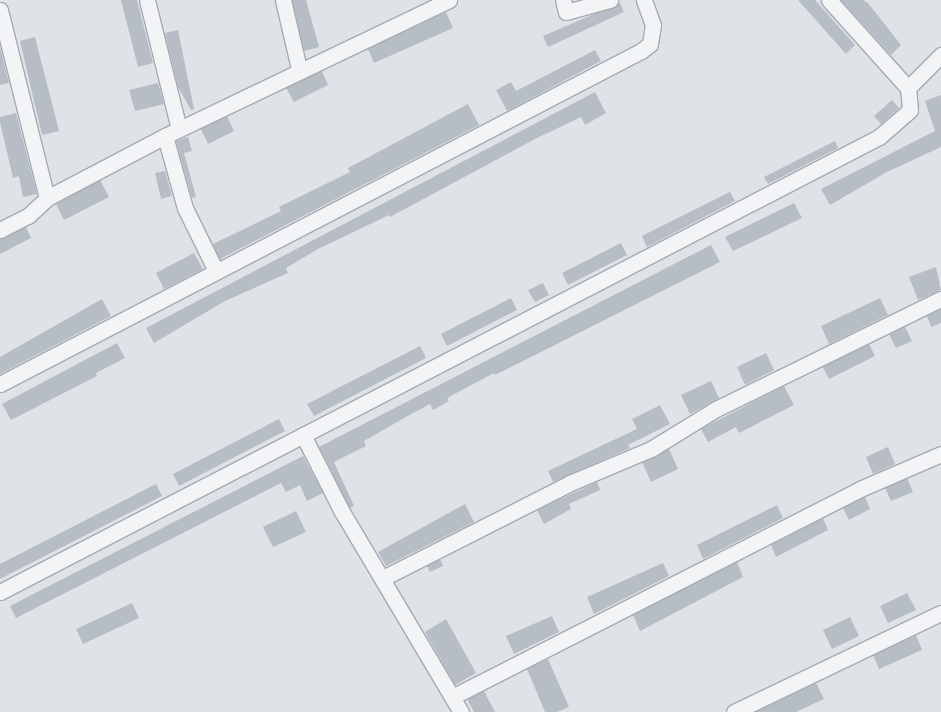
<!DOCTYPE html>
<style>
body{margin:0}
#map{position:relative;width:941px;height:712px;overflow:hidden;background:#dfe3e8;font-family:"Work Sans",sans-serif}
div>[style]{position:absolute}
.building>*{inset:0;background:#b7bdc4}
.roads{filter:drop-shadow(1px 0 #a5aab2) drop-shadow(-1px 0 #a5aab2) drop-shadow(0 1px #a5aab2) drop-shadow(0 -1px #a5aab2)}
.minor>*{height:15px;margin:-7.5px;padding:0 7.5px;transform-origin:7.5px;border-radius:7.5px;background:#f2f4f6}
span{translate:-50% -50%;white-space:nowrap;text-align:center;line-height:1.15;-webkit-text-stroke:3px #eff2f5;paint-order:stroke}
</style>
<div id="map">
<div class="building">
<div style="clip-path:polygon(121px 0,137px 0,153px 63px,138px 67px)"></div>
<div style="clip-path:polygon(292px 0,306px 0,319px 47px,304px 51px)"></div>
<div style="clip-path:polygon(798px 0,815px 0,855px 45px,846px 54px)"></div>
<div style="clip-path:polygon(841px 0,863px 0,868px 3px,901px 45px,891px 55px)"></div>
<div style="clip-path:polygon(620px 3px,624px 12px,548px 47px,543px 36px)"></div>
<div style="clip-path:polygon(446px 12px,453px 28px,374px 63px,368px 49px)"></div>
<div style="clip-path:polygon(178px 30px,194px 109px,191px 110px,178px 87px,165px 33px)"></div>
<div style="clip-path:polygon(35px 37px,59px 131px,42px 135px,20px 41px)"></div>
<div style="clip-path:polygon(0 47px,9px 83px,0 85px)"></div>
<div style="clip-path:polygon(595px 50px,601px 61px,507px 111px,496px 90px,511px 82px,516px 91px)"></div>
<div style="clip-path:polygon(322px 71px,328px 85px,294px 102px,286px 88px)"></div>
<div style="clip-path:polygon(158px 83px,164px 104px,135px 111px,129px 90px)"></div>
<div style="clip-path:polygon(595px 92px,606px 113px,585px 125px,581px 117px,535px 139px,390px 217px,389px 215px,318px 249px,286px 268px,288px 273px,225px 301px,154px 343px,146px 328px)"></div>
<div style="clip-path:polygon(941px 95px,941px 147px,887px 172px,830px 205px,821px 189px,935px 131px,925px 101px)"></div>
<div style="clip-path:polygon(892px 100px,899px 108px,881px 124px,874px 116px)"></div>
<div style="clip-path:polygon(468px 104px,479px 125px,220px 259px,213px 244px,281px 211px,279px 207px,350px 172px,348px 168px)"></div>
<div style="clip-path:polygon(16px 113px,37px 194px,23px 197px,19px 176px,13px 178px,0 122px,0 117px)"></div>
<div style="clip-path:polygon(227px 116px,234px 131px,208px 144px,201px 129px)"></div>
<div style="clip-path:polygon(188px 137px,192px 151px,184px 153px,196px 197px,192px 198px,176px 141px)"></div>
<div style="clip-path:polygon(835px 141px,838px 148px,768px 184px,764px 177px)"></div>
<div style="clip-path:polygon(165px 171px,172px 196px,161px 199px,155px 173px)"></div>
<div style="clip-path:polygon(100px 180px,109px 197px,64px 220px,56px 204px)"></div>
<div style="clip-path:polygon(730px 192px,735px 201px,647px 247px,642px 236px)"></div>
<div style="clip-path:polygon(794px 203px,802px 218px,733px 251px,725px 237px)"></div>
<div style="clip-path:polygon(26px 227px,31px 238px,0 254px,0 239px)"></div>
<div style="clip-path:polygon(621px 243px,627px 255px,568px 285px,562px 273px)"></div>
<div style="clip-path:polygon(711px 245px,720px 262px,495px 375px,494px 373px,447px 398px,449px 401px,433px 410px,430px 404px,406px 417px,364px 441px,366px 446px,334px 462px,354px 506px,350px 508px,319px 447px)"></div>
<div style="clip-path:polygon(194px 253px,203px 269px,164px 289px,156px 273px)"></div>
<div style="clip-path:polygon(936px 267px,941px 290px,918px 300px,909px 277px)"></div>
<div style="clip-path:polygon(543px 283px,549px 295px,535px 302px,528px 290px)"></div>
<div style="clip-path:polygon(511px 298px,517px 310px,447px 346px,441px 334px)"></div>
<div style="clip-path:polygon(880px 298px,888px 315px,829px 344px,821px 326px)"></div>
<div style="clip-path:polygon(102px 299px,111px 316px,0 374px,0 357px)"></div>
<div style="clip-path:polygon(941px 309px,941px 323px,931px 327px,927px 316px)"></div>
<div style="clip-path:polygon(905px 327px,912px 341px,896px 348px,889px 334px)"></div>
<div style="clip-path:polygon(117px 343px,125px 358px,96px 373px,97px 376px,11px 420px,2px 404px)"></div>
<div style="clip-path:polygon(869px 344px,875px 356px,829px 379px,823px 367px)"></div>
<div style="clip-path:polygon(420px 346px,426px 358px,314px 416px,307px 404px)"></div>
<div style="clip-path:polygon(766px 353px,774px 370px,745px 385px,737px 367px)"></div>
<div style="clip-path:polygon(711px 381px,719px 398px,690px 414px,681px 395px)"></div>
<div style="clip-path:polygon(784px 386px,794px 405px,739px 433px,736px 427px,708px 442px,701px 429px)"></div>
<div style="clip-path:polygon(660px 405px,670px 424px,628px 445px,630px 448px,553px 482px,548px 471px,637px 429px,632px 419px)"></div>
<div style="clip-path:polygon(279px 419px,285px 431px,179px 486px,173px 474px)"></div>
<div style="clip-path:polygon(888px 447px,895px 464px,873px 474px,866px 457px)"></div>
<div style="clip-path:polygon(669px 449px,678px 469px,651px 482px,642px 462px)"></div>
<div style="clip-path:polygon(303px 456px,323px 493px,307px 501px,300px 485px,286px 492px,281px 483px,16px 618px,10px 606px)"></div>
<div style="clip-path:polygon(907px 478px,913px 492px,891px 501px,885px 488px)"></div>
<div style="clip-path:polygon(597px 482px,600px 490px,569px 504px,571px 509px,544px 524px,537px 510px)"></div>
<div style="clip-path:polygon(156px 484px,162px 496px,0 579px,0 564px)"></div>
<div style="clip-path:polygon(865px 497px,870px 509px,849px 520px,843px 508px)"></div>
<div style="clip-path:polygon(465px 504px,474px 522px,386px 566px,378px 552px)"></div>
<div style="clip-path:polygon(777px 505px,783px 518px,703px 559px,697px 545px)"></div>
<div style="clip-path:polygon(296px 511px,306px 532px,273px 547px,263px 527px)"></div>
<div style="clip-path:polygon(823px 518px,828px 530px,776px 557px,771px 545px)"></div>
<div style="clip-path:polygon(440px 559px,443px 566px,430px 572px,427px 566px)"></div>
<div style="clip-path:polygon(737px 562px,743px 577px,640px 631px,633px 615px)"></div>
<div style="clip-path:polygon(663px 563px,669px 576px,594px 614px,587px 597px)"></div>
<div style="clip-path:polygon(907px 593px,916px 610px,888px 623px,880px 606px)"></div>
<div style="clip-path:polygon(132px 603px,139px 618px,83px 644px,76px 629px)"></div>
<div style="clip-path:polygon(552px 616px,559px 632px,514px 654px,506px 636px)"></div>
<div style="clip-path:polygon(850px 617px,859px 636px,832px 649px,823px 630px)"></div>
<div style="clip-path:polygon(446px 619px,476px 673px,455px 685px,425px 632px)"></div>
<div style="clip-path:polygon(916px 635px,922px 650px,879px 669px,873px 655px)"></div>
<div style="clip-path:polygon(548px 659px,569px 707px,557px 712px,545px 712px,527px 669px)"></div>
<div style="clip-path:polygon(816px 683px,824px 699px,796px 712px,755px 712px)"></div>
<div style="clip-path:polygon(484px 691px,495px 712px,474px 712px,467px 699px)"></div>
</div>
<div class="roads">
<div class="minor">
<div style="left:147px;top:0;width:133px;rotate:76.1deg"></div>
<div style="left:283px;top:0;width:71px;rotate:76.9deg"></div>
<div style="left:563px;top:0;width:12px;rotate:76deg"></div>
<div style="left:566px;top:12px;width:46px;rotate:-15.3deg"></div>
<div style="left:829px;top:0;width:118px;rotate:48.1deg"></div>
<div style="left:0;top:10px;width:194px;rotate:76deg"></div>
<div style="left:165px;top:136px;width:75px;rotate:74.5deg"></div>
<div style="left:185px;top:208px;width:70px;rotate:63.8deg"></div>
<div style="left:0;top:230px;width:31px;rotate:-27deg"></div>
<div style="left:28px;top:216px;width:26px;rotate:-43deg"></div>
<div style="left:47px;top:198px;width:133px;rotate:-27.7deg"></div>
<div style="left:165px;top:136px;width:315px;rotate:-25.6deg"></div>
<div style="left:0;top:384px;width:722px;rotate:-27.45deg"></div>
<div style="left:641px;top:51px;width:11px;rotate:-38deg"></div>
<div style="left:650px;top:44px;width:19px;rotate:-81deg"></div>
<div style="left:653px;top:25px;width:27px;rotate:-110deg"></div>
<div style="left:303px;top:435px;width:84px;rotate:63.1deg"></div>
<div style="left:341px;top:510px;width:235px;rotate:59.3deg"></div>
<div style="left:383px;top:578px;width:210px;rotate:-26.9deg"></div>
<div style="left:570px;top:483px;width:88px;rotate:-22.8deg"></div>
<div style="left:651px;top:449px;width:76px;rotate:-31.6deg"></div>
<div style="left:716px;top:409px;width:250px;rotate:-26.1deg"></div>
<div style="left:0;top:592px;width:990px;rotate:-27.37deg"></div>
<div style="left:879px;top:137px;width:41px;rotate:-41.1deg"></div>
<div style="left:910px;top:110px;width:22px;rotate:-95deg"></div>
<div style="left:908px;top:88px;width:47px;rotate:-45deg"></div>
<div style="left:452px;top:697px;width:458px;rotate:-27deg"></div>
<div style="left:860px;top:489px;width:88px;rotate:-23.4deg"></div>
<div style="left:734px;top:712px;width:229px;rotate:-25.6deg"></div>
</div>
</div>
</div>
